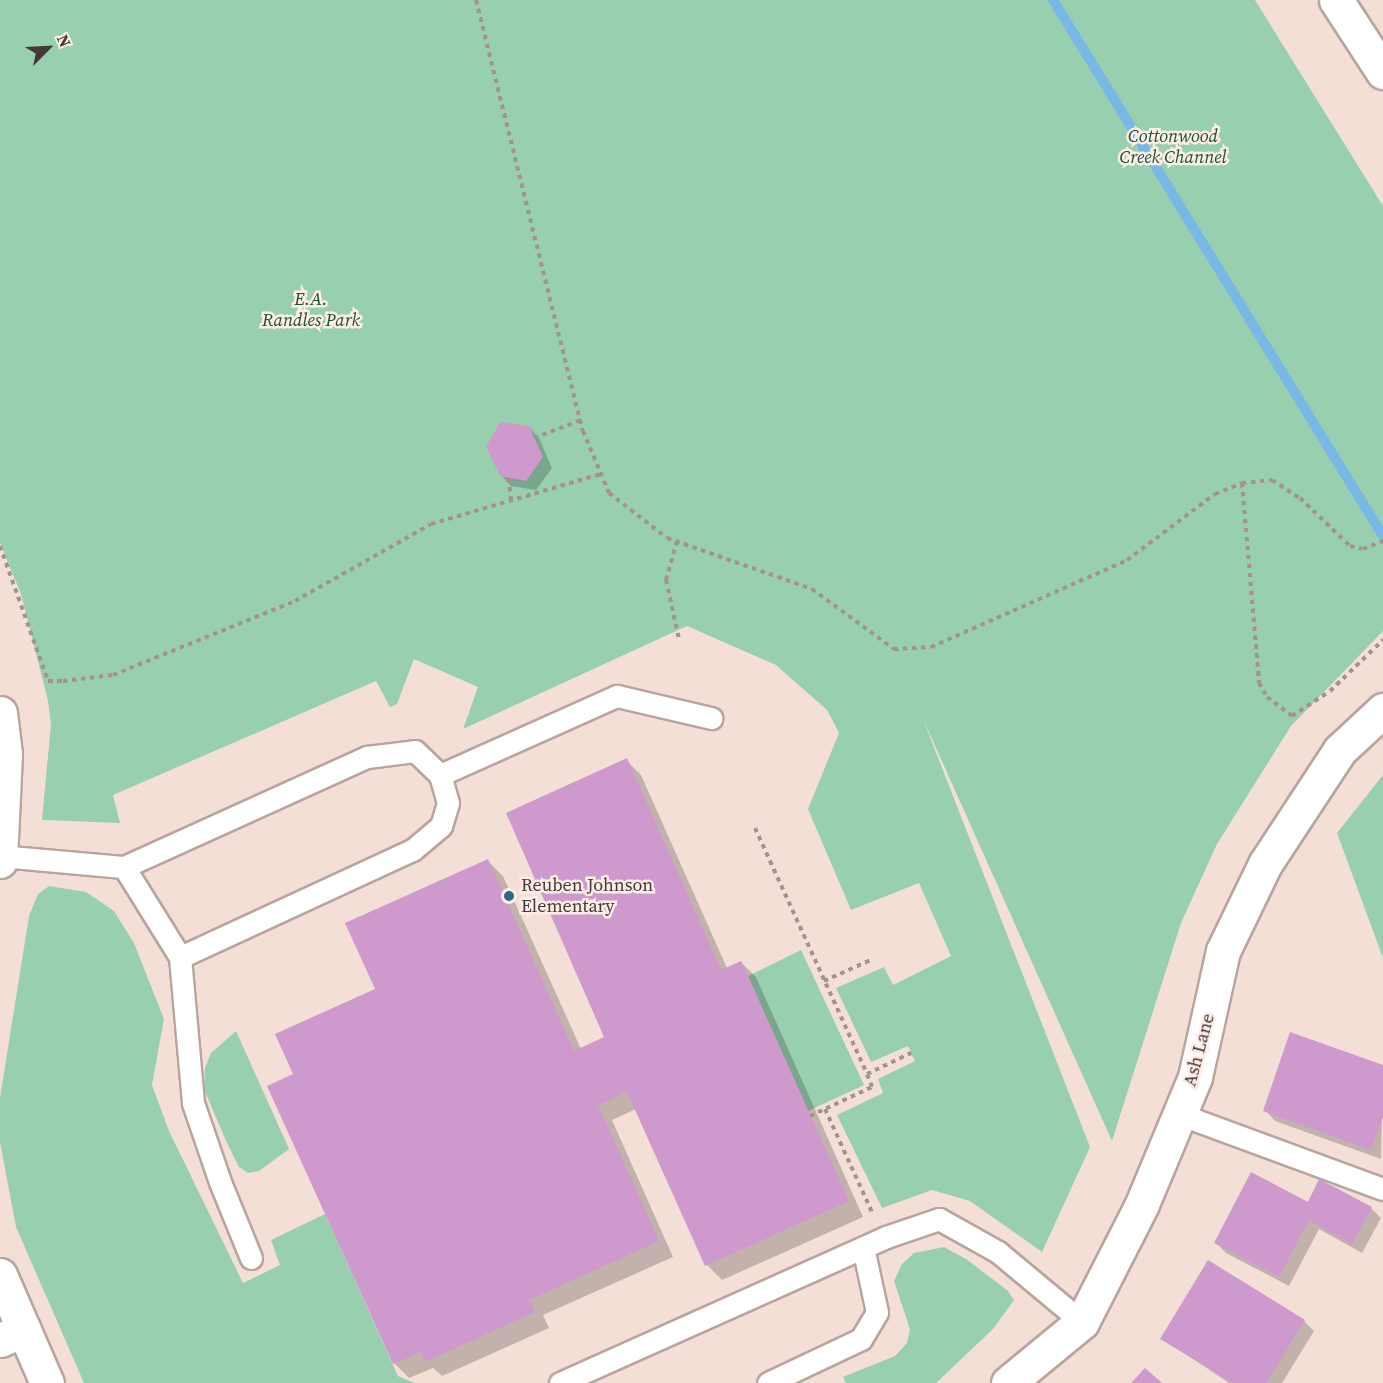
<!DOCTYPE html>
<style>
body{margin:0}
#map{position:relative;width:1383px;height:1383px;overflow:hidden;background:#f4dfd7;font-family:"Source Serif 4",serif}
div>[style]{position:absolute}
.green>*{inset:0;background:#98d0af}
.shadow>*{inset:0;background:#0003}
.stream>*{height:10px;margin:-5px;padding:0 5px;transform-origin:5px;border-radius:5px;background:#77b8e6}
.building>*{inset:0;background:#ce99cd}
.path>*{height:4px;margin-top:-2px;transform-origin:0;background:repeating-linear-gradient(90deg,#a2938e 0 4.5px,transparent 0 9px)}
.roads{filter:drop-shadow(2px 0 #b9a59e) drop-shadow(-2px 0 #b9a59e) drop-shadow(0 2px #b9a59e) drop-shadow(0 -2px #b9a59e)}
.lane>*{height:21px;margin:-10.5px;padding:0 10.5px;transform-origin:10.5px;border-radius:10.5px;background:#fff}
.street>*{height:33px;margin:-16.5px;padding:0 16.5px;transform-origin:16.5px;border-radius:16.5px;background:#fff}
.secondary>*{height:33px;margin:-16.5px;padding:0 16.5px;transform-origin:16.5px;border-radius:16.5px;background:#fff}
.dots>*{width:16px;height:16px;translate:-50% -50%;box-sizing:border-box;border:3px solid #feede7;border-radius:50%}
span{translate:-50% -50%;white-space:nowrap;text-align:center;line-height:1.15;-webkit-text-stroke:5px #feede7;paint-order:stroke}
.park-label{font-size:18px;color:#1a5137;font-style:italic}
.poi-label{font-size:18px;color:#433b38}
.left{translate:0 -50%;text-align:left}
.street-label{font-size:18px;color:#433b38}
.north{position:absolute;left:18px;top:18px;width:60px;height:60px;-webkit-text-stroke:4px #feede7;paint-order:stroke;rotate:66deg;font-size:16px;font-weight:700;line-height:24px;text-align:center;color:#433b38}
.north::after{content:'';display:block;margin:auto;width:21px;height:27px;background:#433b38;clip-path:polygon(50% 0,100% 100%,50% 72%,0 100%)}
</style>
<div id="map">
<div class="green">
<div style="clip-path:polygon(0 0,1255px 0,1383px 206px,1383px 631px,1291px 726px,1217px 844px,1181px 923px,1112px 1141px,923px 719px,1090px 1147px,1042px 1252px,970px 1201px,932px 1190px,882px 1208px,837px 1115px,883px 1093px,878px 1079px,915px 1061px,908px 1046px,871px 1062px,836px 988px,884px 967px,893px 985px,951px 956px,919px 883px,851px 910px,808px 809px,839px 733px,827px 710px,776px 665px,687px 626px,463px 729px,478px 687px,414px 659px,397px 704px,390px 707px,376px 681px,113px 795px,120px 823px,42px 820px,51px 724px,48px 701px,21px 594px,0 543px)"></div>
<div style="clip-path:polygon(1383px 775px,1383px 958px,1337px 833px)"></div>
<div style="clip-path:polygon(49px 886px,86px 892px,114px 911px,134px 943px,164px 1019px,152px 1085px,169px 1131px,243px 1283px,280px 1265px,271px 1240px,325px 1214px,398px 1376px,414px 1383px,84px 1383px,16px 1227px,0 1142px,0 1098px,29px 916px,38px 894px)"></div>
<div style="clip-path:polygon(801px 950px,864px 1085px,808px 1111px,748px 976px)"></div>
<div style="clip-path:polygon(236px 1031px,289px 1149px,259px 1171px,248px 1173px,239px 1167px,226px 1141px,204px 1089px,205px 1068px,211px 1053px)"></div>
<div style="clip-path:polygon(944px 1247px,966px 1259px,1007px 1290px,1014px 1300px,993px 1329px,936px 1383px,846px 1383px,843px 1377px,895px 1356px,907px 1343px,910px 1329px,894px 1281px,902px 1264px,914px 1253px)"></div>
</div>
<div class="shadow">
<div style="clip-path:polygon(529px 427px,539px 438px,552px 468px,536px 490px,511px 486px,501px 475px)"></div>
<div style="clip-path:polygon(626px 760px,641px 775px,727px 968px,741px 962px,756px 977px,863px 1217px,722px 1280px,707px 1265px,636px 1109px,612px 1120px,673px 1257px,543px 1315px,549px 1328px,442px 1376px,433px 1368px,409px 1378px,394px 1363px,295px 1075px,377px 990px,488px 861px,503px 876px,581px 1049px,606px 1038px)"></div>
<div style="clip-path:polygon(1383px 1066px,1381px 1159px,1275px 1121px,1265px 1110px)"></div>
<div style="clip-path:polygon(1320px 1181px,1371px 1208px,1381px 1218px,1362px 1253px,1319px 1229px,1289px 1286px,1226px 1253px,1216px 1243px,1308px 1204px)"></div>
<div style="clip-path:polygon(1304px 1321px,1314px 1331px,1282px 1383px,1229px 1383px,1162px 1338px)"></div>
</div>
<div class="stream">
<div style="left:1053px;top:0;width:629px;rotate:58.38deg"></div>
</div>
<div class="building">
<div style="clip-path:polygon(500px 422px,529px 426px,543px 457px,526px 481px,500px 476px,486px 447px)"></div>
<div style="clip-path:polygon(627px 758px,721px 970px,741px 961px,849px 1201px,705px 1266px,627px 1092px,598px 1105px,659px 1241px,529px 1300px,535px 1312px,425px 1362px,421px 1352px,393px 1364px,267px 1086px,293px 1074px,275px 1034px,375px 989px,345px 923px,488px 859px,574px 1051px,604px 1037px,506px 813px)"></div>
<div style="clip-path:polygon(1290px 1032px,1383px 1065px,1383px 1117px,1371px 1150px,1263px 1111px)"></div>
<div style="clip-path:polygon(1251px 1172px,1308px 1202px,1319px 1179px,1372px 1207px,1352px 1244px,1309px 1220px,1279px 1277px,1214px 1243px)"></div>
<div style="clip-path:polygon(1208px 1260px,1305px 1320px,1266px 1383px,1233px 1383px,1160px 1339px)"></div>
<div style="clip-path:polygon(1145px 1368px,1162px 1383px,1131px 1383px)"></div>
</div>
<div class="path">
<div style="left:476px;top:0;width:444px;rotate:76.1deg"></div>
<div style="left:583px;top:431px;width:67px;rotate:67.2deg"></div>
<div style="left:609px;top:493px;width:73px;rotate:37.8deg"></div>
<div style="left:667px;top:538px;width:154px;rotate:19.4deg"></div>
<div style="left:812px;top:589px;width:102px;rotate:36.2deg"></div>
<div style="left:894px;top:649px;width:37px;rotate:-3deg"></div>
<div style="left:931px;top:647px;width:214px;rotate:-23.9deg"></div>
<div style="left:1127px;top:560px;width:110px;rotate:-36.9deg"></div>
<div style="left:1215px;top:494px;width:29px;rotate:-22deg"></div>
<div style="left:1242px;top:483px;width:30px;rotate:-6deg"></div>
<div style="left:1272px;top:480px;width:33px;rotate:33deg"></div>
<div style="left:1300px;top:498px;width:69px;rotate:43.8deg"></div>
<div style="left:1350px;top:546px;width:13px;rotate:13deg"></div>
<div style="left:1363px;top:549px;width:22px;rotate:-22deg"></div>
<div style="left:534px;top:438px;width:50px;rotate:-21deg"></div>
<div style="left:509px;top:478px;width:25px;rotate:85deg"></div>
<div style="left:1242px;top:483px;width:201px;rotate:85.1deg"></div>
<div style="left:1259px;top:683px;width:16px;rotate:60deg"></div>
<div style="left:1267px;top:697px;width:31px;rotate:37deg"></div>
<div style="left:1292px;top:716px;width:45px;rotate:-33.3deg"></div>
<div style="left:1330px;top:691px;width:74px;rotate:-43.9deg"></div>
<div style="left:677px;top:541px;width:41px;rotate:105.8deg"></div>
<div style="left:666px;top:580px;width:60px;rotate:77.6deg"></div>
<div style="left:0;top:546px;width:143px;rotate:70.4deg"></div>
<div style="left:48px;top:681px;width:15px"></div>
<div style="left:63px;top:681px;width:50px;rotate:-6.8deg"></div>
<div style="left:113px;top:675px;width:196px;rotate:-22.1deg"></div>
<div style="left:295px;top:601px;width:156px;rotate:-29.5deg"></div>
<div style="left:431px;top:524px;width:177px;rotate:-16.4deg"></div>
<div style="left:755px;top:828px;width:270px;rotate:65.5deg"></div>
<div style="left:867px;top:1074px;width:49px;rotate:-25.5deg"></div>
<div style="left:824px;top:981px;width:54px;rotate:-24.2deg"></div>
<div style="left:825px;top:1109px;width:113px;rotate:65.5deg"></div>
<div style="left:810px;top:1116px;width:68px;rotate:-25.1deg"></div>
<div style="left:872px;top:1087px;width:14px;rotate:-111deg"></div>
</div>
<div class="roads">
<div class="lane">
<div style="left:440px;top:775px;width:194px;rotate:-24.1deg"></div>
<div style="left:617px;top:696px;width:97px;rotate:13.2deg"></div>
<div style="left:0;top:856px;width:124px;rotate:5.1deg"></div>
<div style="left:124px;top:867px;width:267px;rotate:-24.4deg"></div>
<div style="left:367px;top:757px;width:48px;rotate:-7.1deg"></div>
<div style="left:415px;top:751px;width:35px;rotate:44deg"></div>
<div style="left:440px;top:775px;width:29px;rotate:74deg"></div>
<div style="left:448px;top:803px;width:24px;rotate:107deg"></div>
<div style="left:441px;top:826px;width:38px;rotate:140deg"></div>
<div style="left:412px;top:850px;width:255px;rotate:155.2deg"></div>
<div style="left:180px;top:957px;width:106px;rotate:-121.9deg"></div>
<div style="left:180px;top:957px;width:147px;rotate:84.9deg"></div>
<div style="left:193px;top:1103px;width:83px;rotate:71.1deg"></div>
<div style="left:220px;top:1182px;width:82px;rotate:67.8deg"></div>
<div style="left:1179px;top:1114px;width:217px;rotate:20.2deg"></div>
<div style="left:560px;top:1383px;width:357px;rotate:-24.1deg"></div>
<div style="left:886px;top:1237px;width:56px;rotate:-18.8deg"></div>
<div style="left:939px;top:1219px;width:68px;rotate:29.2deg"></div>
<div style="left:998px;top:1252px;width:109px;rotate:39.8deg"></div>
<div style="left:768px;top:1383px;width:103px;rotate:-25.3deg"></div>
<div style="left:861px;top:1339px;width:31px;rotate:-59deg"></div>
<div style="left:877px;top:1312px;width:66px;rotate:-102.2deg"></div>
</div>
<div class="street">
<div style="left:0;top:1340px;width:26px;rotate:-23deg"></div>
</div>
<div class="secondary">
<div style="left:1336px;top:0;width:86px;rotate:56.9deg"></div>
<div style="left:0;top:713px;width:41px;rotate:83deg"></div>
<div style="left:5px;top:754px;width:107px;rotate:92.7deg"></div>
<div style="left:0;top:1275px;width:118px;rotate:66.5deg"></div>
<div style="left:1008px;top:1383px;width:96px;rotate:-39.5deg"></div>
<div style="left:1082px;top:1322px;width:132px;rotate:-63deg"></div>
<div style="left:1142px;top:1204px;width:138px;rotate:-67.3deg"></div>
<div style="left:1195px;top:1077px;width:129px;rotate:-77.5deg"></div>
<div style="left:1223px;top:951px;width:97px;rotate:-64.2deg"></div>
<div style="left:1265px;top:864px;width:136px;rotate:-56.7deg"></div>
<div style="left:1340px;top:750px;width:59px;rotate:-42.9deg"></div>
</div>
</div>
<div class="dots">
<div style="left:509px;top:896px;background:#2f6881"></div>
</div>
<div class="park-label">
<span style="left:1173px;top:147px">Cottonwood<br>Creek Channel</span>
<span style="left:311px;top:310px">E.A.<br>Randles Park</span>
</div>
<div class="poi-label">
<span class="left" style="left:521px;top:896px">Reuben Johnson<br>Elementary</span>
</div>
<div class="street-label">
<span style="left:1199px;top:1050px;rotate:-75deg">Ash Lane</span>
</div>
<div class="north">N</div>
</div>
